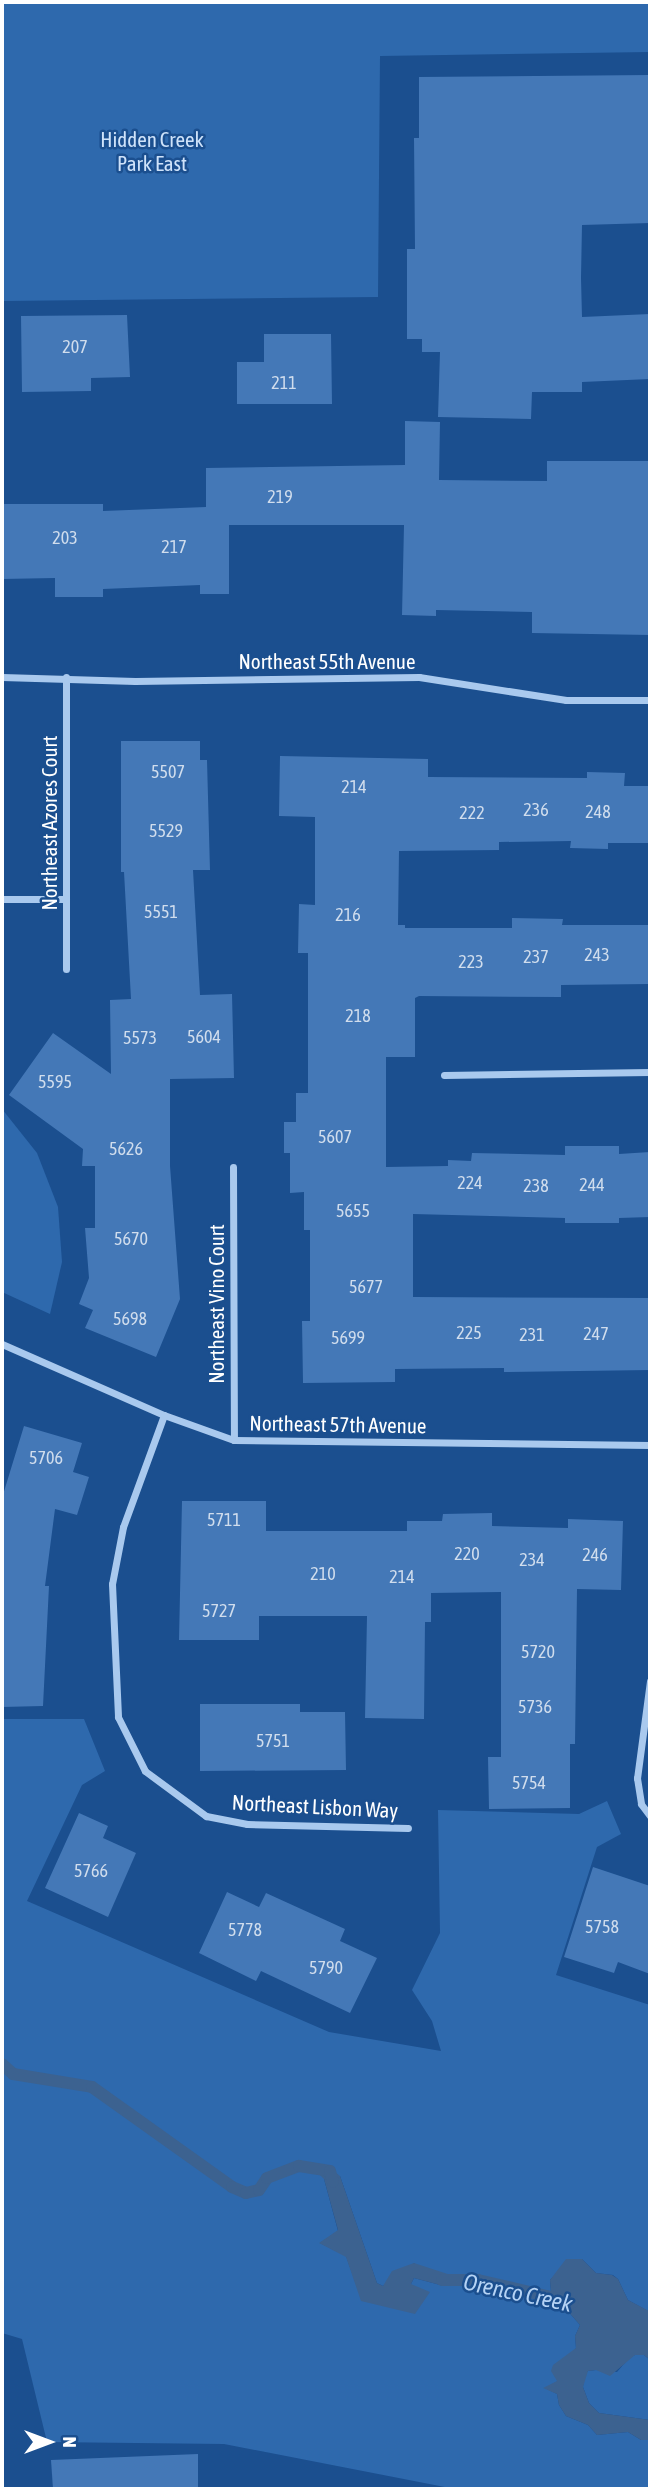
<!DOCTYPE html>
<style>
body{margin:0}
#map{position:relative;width:652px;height:2491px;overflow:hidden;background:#1b4f8f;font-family:"Asap Condensed",sans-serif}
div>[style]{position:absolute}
.green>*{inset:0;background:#2e69ad}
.water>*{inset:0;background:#3c6290}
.stream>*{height:12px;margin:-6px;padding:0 6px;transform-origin:6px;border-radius:6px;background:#3c6290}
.building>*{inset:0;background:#4478b7}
.street>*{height:7px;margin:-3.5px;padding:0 3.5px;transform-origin:3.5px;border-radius:3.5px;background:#a9c9ee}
span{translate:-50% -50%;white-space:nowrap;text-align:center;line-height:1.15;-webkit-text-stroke:5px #1b4f8f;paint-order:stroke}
.number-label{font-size:18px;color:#d0dded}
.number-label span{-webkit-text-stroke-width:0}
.park-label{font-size:21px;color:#cfe3fa}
.street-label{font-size:21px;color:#fff}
.water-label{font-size:23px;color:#b5d3f5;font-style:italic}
.frame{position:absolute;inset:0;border:4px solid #fff;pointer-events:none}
.north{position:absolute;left:14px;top:2407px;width:70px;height:70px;-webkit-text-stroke:5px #1b4f8f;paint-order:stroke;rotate:90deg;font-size:19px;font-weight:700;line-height:28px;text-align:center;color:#fff}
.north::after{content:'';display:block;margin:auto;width:24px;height:32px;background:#fff;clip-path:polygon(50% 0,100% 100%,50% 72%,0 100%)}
</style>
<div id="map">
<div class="green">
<div style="clip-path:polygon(2px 2px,650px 2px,650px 52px,380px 56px,378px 297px,2px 301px)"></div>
<div style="clip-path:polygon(2px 1109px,37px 1153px,58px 1207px,62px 1262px,50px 1314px,2px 1292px)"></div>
<div style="clip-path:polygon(evenodd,2px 1719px,84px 1719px,105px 1771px,82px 1785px,27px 1901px,329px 2032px,441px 2051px,432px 2021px,412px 1990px,440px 1933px,438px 1810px,579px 1814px,607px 1801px,621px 1834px,597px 1847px,556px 1975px,650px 2005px,650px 2315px,648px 2311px,628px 2300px,618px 2279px,613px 2275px,596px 2273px,582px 2259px,564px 2265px,550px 2280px,551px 2292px,580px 2325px,575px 2336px,576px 2348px,558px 2381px,545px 2388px,557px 2394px,559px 2405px,566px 2416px,588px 2425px,597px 2435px,628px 2432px,641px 2440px,650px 2440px,650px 2489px,455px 2489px,224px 2444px,47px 2442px,22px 2339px,2px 2333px,2px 1719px,340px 2176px,377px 2283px,383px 2286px,414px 2263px,444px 2286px,414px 2278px,411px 2284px,362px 2301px,346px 2256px,320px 2243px,338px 2231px,324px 2179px,340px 2176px)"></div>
<div style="clip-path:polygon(635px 2355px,644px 2355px,650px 2360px,650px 2420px,599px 2413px,589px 2403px,583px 2387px,584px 2376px,588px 2371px,596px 2370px,617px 2372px,629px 2358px)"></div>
</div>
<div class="water">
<div style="clip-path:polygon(329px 2167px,340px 2176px,377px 2283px,383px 2286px,392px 2271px,414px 2263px,463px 2279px,444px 2286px,414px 2278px,411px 2284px,430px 2292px,415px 2314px,361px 2301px,346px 2257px,319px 2243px,338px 2230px,324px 2179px,319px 2174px)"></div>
<div style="clip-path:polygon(566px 2259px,582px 2259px,596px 2273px,612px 2275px,618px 2279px,628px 2300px,649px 2311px,650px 2360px,644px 2355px,635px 2355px,610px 2376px,596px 2370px,588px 2371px,583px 2387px,589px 2403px,599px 2413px,650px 2420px,650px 2440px,641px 2440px,628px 2432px,597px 2435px,588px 2425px,566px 2416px,559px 2405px,557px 2394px,543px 2388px,557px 2381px,551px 2371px,553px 2365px,576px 2348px,575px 2336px,580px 2325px,551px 2292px,550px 2280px)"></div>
</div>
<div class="stream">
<div style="left:2px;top:2064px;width:15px;rotate:42deg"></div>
<div style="left:13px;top:2074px;width:80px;rotate:9.3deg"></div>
<div style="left:92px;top:2087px;width:172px;rotate:35.5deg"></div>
<div style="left:232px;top:2187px;width:15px;rotate:23deg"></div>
<div style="left:246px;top:2193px;width:13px;rotate:-13deg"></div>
<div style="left:259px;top:2190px;width:14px;rotate:-56deg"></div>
<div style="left:267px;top:2178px;width:34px;rotate:-21deg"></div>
<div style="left:299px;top:2166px;width:31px;rotate:9deg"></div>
<div style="left:330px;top:2171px;width:11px;rotate:75deg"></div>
<div style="left:442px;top:2280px;width:36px"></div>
<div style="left:478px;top:2280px;width:97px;rotate:13.2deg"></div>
</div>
<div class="building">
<div style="clip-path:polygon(650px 75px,650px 223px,582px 225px,581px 278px,582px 317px,650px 314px,650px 379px,582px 382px,582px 392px,532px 392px,531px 419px,438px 417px,440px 352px,422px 352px,422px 339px,407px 339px,407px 249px,415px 249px,414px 138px,419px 138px,419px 77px)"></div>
<div style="clip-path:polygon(127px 315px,130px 377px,91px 378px,91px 391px,22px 392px,21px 316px)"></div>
<div style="clip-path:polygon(264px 334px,331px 334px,332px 404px,237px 404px,237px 362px,264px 362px)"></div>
<div style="clip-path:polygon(405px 421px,440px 422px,439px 480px,547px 481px,547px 461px,650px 461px,650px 635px,532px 633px,532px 612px,436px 610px,436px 616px,402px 615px,404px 525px,229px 525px,229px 594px,200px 594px,200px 585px,103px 589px,103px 597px,55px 597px,55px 578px,2px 579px,2px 504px,103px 504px,103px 511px,206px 507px,206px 468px,405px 465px)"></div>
<div style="clip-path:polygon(121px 741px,200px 741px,200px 760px,207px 760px,210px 870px,193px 870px,200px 995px,232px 994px,234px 1078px,170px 1079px,170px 1166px,180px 1299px,156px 1357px,85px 1328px,93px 1310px,79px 1304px,89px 1278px,85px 1228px,95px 1228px,95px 1166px,82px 1166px,83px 1149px,9px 1095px,53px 1033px,111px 1074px,110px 1000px,131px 999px,124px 872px,121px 872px)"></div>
<div style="clip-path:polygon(280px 756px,428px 759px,428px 777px,587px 778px,587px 772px,625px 773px,624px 786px,650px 786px,650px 843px,608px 843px,608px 849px,570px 848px,571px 841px,499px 842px,499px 850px,399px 851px,398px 925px,405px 925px,405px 928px,512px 928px,512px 918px,563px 919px,562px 925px,650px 925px,650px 984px,561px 985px,561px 997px,419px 996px,415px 998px,415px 1057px,386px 1057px,386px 1167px,448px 1166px,448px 1160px,471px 1161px,472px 1153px,565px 1155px,565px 1146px,619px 1146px,619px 1154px,650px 1152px,650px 1217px,619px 1218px,619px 1223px,565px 1223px,565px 1218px,413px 1214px,413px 1297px,650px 1298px,650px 1370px,504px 1372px,504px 1368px,395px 1369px,395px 1382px,303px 1383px,302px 1321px,310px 1321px,310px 1230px,304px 1230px,304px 1192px,290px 1193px,290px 1153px,284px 1153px,284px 1122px,296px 1122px,296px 1093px,308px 1093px,308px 953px,298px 953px,299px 904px,315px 905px,315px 817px,279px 816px)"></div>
<div style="clip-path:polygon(24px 1426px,82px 1443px,73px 1472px,89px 1477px,77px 1515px,55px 1509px,45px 1586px,49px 1586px,43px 1706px,2px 1707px,2px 1498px)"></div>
<div style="clip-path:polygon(182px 1501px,266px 1501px,266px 1531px,407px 1531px,407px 1521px,442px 1521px,443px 1514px,492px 1513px,492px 1526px,568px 1528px,568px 1519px,623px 1521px,621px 1590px,577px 1589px,575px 1744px,570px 1744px,570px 1808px,489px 1809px,488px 1757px,501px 1757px,501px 1592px,431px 1593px,431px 1622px,425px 1622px,424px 1719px,365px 1718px,367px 1616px,259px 1616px,259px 1640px,179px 1640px)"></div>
<div style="clip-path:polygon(200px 1704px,300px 1704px,300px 1712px,345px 1712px,346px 1770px,200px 1771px)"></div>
<div style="clip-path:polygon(79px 1813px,108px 1826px,103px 1838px,136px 1853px,108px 1917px,45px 1888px)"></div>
<div style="clip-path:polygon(593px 1867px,650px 1886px,650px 1974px,618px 1962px,614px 1973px,564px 1957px)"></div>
<div style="clip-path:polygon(227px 1892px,259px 1907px,266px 1893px,345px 1929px,340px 1941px,377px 1958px,350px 2013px,261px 1971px,256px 1981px,199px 1953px)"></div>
<div style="clip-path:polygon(198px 2454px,198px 2489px,53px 2489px,51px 2460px)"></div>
</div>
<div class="street">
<div style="left:2px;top:677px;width:133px;rotate:1.7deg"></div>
<div style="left:135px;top:681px;width:284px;rotate:-0.8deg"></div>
<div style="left:419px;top:677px;width:149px;rotate:8.9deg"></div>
<div style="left:566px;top:700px;width:84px"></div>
<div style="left:66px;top:677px;width:292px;rotate:90deg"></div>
<div style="left:2px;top:899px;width:64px"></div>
<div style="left:444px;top:1075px;width:206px;rotate:-0.8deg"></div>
<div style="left:233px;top:1167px;width:273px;rotate:89.8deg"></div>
<div style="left:2px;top:1344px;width:177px;rotate:23.7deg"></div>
<div style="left:164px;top:1415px;width:74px;rotate:19.7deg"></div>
<div style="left:234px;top:1440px;width:416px;rotate:0.7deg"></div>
<div style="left:164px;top:1415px;width:119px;rotate:110.1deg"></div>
<div style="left:123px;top:1527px;width:58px;rotate:100.9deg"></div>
<div style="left:112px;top:1584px;width:133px;rotate:87.4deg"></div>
<div style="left:118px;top:1717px;width:60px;rotate:63.4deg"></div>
<div style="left:145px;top:1771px;width:76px;rotate:36.4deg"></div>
<div style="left:206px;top:1816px;width:42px;rotate:11deg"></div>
<div style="left:247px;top:1824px;width:161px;rotate:1.4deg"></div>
<div style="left:650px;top:1681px;width:98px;rotate:97.6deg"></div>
<div style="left:637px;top:1778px;width:26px;rotate:81deg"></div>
<div style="left:641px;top:1804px;width:15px;rotate:53deg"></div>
</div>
<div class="number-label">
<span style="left:75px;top:347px">207</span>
<span style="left:284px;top:383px">211</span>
<span style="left:280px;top:497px">219</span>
<span style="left:65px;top:538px">203</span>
<span style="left:174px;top:547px">217</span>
<span style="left:168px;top:772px">5507</span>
<span style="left:354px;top:787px">214</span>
<span style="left:536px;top:810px">236</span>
<span style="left:598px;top:812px">248</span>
<span style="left:472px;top:813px">222</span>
<span style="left:166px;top:831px">5529</span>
<span style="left:161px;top:912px">5551</span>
<span style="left:348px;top:915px">216</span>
<span style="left:597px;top:955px">243</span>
<span style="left:536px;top:957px">237</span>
<span style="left:471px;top:962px">223</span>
<span style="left:358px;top:1016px">218</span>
<span style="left:204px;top:1037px">5604</span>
<span style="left:140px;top:1038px">5573</span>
<span style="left:55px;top:1082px">5595</span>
<span style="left:335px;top:1137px">5607</span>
<span style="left:126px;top:1149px">5626</span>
<span style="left:470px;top:1183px">224</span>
<span style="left:592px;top:1185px">244</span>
<span style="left:536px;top:1186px">238</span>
<span style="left:353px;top:1211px">5655</span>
<span style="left:131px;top:1239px">5670</span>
<span style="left:366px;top:1287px">5677</span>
<span style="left:130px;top:1319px">5698</span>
<span style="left:469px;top:1333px">225</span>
<span style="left:596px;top:1334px">247</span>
<span style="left:532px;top:1335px">231</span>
<span style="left:348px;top:1338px">5699</span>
<span style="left:46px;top:1458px">5706</span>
<span style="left:224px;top:1520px">5711</span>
<span style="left:467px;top:1554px">220</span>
<span style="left:595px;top:1555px">246</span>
<span style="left:532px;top:1560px">234</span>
<span style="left:323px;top:1574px">210</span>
<span style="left:402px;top:1577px">214</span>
<span style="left:219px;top:1611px">5727</span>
<span style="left:538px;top:1652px">5720</span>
<span style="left:535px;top:1707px">5736</span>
<span style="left:273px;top:1741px">5751</span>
<span style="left:529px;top:1783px">5754</span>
<span style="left:91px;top:1871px">5766</span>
<span style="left:602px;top:1927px">5758</span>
<span style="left:245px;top:1930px">5778</span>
<span style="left:326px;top:1968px">5790</span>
</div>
<div class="park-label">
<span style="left:152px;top:151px">Hidden Creek<br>Park East</span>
</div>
<div class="street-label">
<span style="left:327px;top:661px">Northeast 55th Avenue</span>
<span style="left:49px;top:823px;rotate:-90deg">Northeast Azores Court</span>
<span style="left:216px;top:1304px;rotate:-90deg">Northeast Vino Court</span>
<span style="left:338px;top:1424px;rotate:1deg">Northeast 57th Avenue</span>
<span style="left:315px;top:1806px;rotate:3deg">Northeast Lisbon Way</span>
</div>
<div class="water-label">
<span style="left:518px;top:2293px;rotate:12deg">Orenco Creek</span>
</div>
<div class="frame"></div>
<div class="north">N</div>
</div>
